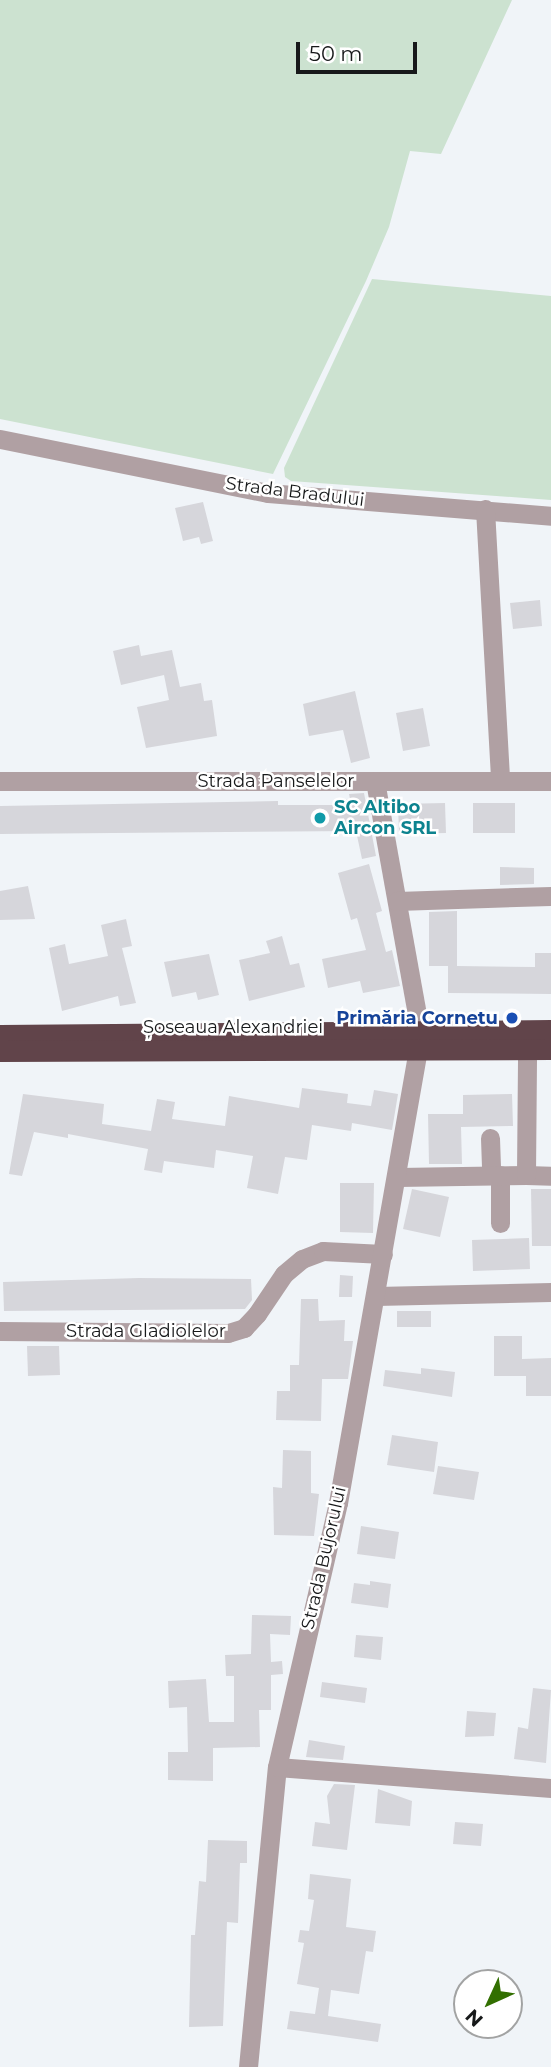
<!DOCTYPE html>
<meta charset="utf-8">
<style>
body{margin:0}
#map{position:relative;width:551px;height:2067px;overflow:hidden;background:#f0f4f8;font-family:Montserrat,sans-serif}
div>[style]{position:absolute}
.green>*{inset:0;background:#cce2d0}
.building>*{inset:0;background:#d6d6db}
.minor>*{height:19px;margin:-9.5px;padding:0 9.5px;transform-origin:9.5px;border-radius:9.5px;background:#b0a0a3}
.highway>*{height:21px;margin:-10.5px;padding:0 10.5px;transform-origin:10.5px;border-radius:10.5px;background:#61444a}
.dots>*{width:19px;height:19px;translate:-50% -50%;box-sizing:border-box;border:4px solid #fff;border-radius:50%}
span{translate:-50% -50%;white-space:nowrap;text-align:center;line-height:1.15;-webkit-text-stroke:5px #fff;paint-order:stroke}
.street-label{font-size:18px;color:#17191a}
.culture-label{font-size:18px;color:#0d838f;font-weight:700}
.left{translate:0 -50%;text-align:left}
.transit-label{font-size:18px;color:#164399;font-weight:700}
.right{translate:-100% -50%;text-align:right}
.north{position:absolute;left:453px;top:1969px;width:70px;height:70px;box-sizing:border-box;background:#fff;border:2px solid #a2a3a3;border-radius:50%;rotate:225deg;font-size:19px;font-weight:700;line-height:28px;text-align:center;color:#17191a}
.north::after{content:'';display:block;margin:auto;width:24px;height:32px;background:#326f01;clip-path:polygon(50% 0,100% 100%,50% 72%,0 100%)}
.scale{position:absolute;left:296px;top:42px;width:121px;height:32px;box-sizing:border-box;border:4px solid #17191a;border-top:0;padding-left:9px;font-size:21px;line-height:24px;white-space:nowrap;color:#17191a;-webkit-text-stroke:5px #fff;paint-order:stroke}
</style>
<div id="map">
<div class="green">
<div style="clip-path:polygon(0 0,512px 0,441px 154px,410px 151px,389px 227px,366px 281px,273px 474px,0 419px)"></div>
<div style="clip-path:polygon(372px 279px,551px 296px,551px 500px,291px 481px,285px 477px,284px 468px)"></div>
</div>
<div class="building">
<div style="clip-path:polygon(203px 502px,213px 541px,201px 544px,199px 537px,183px 541px,175px 508px)"></div>
<div style="clip-path:polygon(540px 600px,542px 626px,513px 629px,510px 603px)"></div>
<div style="clip-path:polygon(139px 645px,141px 656px,172px 650px,180px 687px,201px 683px,204px 701px,212px 700px,217px 736px,146px 748px,137px 707px,169px 700px,164px 675px,121px 685px,113px 651px)"></div>
<div style="clip-path:polygon(355px 691px,370px 758px,351px 763px,343px 730px,309px 736px,303px 704px)"></div>
<div style="clip-path:polygon(423px 708px,430px 746px,403px 751px,396px 713px)"></div>
<div style="clip-path:polygon(364px 793px,376px 856px,362px 859px,356px 831px,0 834px,0 806px,278px 801px,278px 805px,337px 805px,338px 799px,350px 799px,349px 794px)"></div>
<div style="clip-path:polygon(445px 803px,446px 833px,399px 834px,398px 804px)"></div>
<div style="clip-path:polygon(473px 803px,515px 803px,515px 833px,473px 833px)"></div>
<div style="clip-path:polygon(369px 864px,382px 911px,376px 913px,386px 952px,392px 950px,400px 986px,363px 993px,360px 981px,328px 988px,322px 959px,366px 950px,357px 918px,351px 920px,338px 873px)"></div>
<div style="clip-path:polygon(500px 867px,534px 868px,534px 884px,500px 885px)"></div>
<div style="clip-path:polygon(28px 886px,35px 919px,0 920px,0 891px)"></div>
<div style="clip-path:polygon(457px 911px,457px 966px,535px 967px,535px 953px,551px 953px,551px 994px,448px 993px,448px 966px,429px 966px,429px 912px)"></div>
<div style="clip-path:polygon(126px 919px,132px 946px,122px 948px,136px 1003px,120px 1006px,118px 996px,62px 1011px,49px 948px,65px 944px,69px 964px,108px 956px,101px 925px)"></div>
<div style="clip-path:polygon(282px 936px,290px 965px,299px 963px,305px 987px,249px 1001px,239px 960px,270px 953px,266px 941px)"></div>
<div style="clip-path:polygon(209px 954px,219px 995px,198px 1000px,196px 992px,172px 997px,164px 962px)"></div>
<div style="clip-path:polygon(302px 1088px,348px 1094px,347px 1103px,371px 1106px,374px 1090px,398px 1094px,392px 1130px,352px 1123px,351px 1131px,312px 1125px,307px 1160px,285px 1157px,278px 1194px,247px 1188px,253px 1156px,216px 1150px,214px 1168px,164px 1161px,162px 1173px,144px 1170px,148px 1149px,68px 1134px,68px 1138px,34px 1132px,22px 1176px,9px 1174px,23px 1094px,104px 1104px,102px 1124px,151px 1131px,157px 1099px,175px 1102px,172px 1119px,225px 1126px,229px 1096px,299px 1108px)"></div>
<div style="clip-path:polygon(512px 1094px,513px 1126px,461px 1127px,462px 1164px,429px 1164px,428px 1114px,463px 1114px,463px 1095px)"></div>
<div style="clip-path:polygon(340px 1183px,374px 1183px,373px 1233px,340px 1232px)"></div>
<div style="clip-path:polygon(412px 1189px,449px 1197px,440px 1237px,403px 1229px)"></div>
<div style="clip-path:polygon(531px 1189px,551px 1189px,551px 1246px,532px 1246px)"></div>
<div style="clip-path:polygon(529px 1238px,530px 1269px,473px 1271px,472px 1240px)"></div>
<div style="clip-path:polygon(340px 1275px,353px 1276px,352px 1297px,339px 1297px)"></div>
<div style="clip-path:polygon(139px 1278px,251px 1279px,252px 1300px,245px 1309px,4px 1311px,3px 1282px)"></div>
<div style="clip-path:polygon(301px 1299px,318px 1299px,319px 1321px,345px 1320px,344px 1341px,353px 1341px,348px 1379px,322px 1379px,321px 1421px,276px 1420px,277px 1391px,290px 1391px,290px 1365px,299px 1365px)"></div>
<div style="clip-path:polygon(397px 1311px,431px 1311px,431px 1327px,397px 1327px)"></div>
<div style="clip-path:polygon(494px 1336px,522px 1336px,522px 1359px,551px 1358px,551px 1396px,526px 1396px,526px 1376px,494px 1376px)"></div>
<div style="clip-path:polygon(27px 1346px,59px 1346px,60px 1375px,28px 1376px)"></div>
<div style="clip-path:polygon(421px 1368px,455px 1372px,452px 1397px,383px 1386px,385px 1370px,421px 1374px)"></div>
<div style="clip-path:polygon(392px 1435px,438px 1442px,434px 1472px,387px 1465px)"></div>
<div style="clip-path:polygon(283px 1450px,311px 1451px,311px 1493px,319px 1494px,314px 1536px,274px 1535px,273px 1487px,282px 1488px)"></div>
<div style="clip-path:polygon(438px 1466px,479px 1472px,474px 1500px,433px 1494px)"></div>
<div style="clip-path:polygon(361px 1526px,399px 1532px,395px 1559px,357px 1554px)"></div>
<div style="clip-path:polygon(370px 1581px,391px 1584px,388px 1608px,351px 1603px,354px 1583px,370px 1585px)"></div>
<div style="clip-path:polygon(252px 1615px,291px 1616px,290px 1635px,270px 1634px,271px 1662px,282px 1661px,283px 1674px,271px 1675px,271px 1710px,259px 1710px,260px 1747px,213px 1748px,213px 1781px,168px 1780px,168px 1752px,188px 1752px,187px 1707px,169px 1708px,168px 1681px,206px 1679px,209px 1722px,234px 1722px,234px 1676px,226px 1676px,225px 1655px,251px 1654px)"></div>
<div style="clip-path:polygon(356px 1635px,383px 1637px,381px 1660px,354px 1657px)"></div>
<div style="clip-path:polygon(322px 1682px,367px 1688px,365px 1703px,320px 1697px)"></div>
<div style="clip-path:polygon(533px 1688px,551px 1690px,546px 1763px,514px 1759px,518px 1727px,528px 1729px)"></div>
<div style="clip-path:polygon(467px 1711px,496px 1713px,494px 1736px,465px 1737px)"></div>
<div style="clip-path:polygon(309px 1740px,345px 1746px,343px 1760px,306px 1757px)"></div>
<div style="clip-path:polygon(334px 1784px,355px 1785px,347px 1850px,312px 1846px,315px 1822px,330px 1824px,327px 1796px)"></div>
<div style="clip-path:polygon(378px 1789px,412px 1801px,410px 1826px,375px 1823px)"></div>
<div style="clip-path:polygon(455px 1822px,483px 1824px,481px 1846px,453px 1844px)"></div>
<div style="clip-path:polygon(208px 1840px,247px 1841px,247px 1863px,240px 1863px,238px 1923px,227px 1922px,223px 2026px,189px 2027px,191px 1935px,195px 1935px,199px 1881px,206px 1882px)"></div>
<div style="clip-path:polygon(310px 1874px,351px 1879px,346px 1927px,376px 1931px,373px 1952px,366px 1951px,359px 1994px,331px 1990px,328px 2016px,381px 2024px,378px 2042px,287px 2029px,290px 2011px,315px 2014px,319px 1988px,297px 1984px,304px 1943px,298px 1942px,300px 1930px,309px 1931px,314px 1900px,308px 1899px)"></div>
</div>
<div class="minor">
<div style="left:0;top:439px;width:273px;rotate:11.4deg"></div>
<div style="left:268px;top:493px;width:284px;rotate:4.6deg"></div>
<div style="left:485px;top:509px;width:272px;rotate:86.8deg"></div>
<div style="left:0;top:781px;width:551px"></div>
<div style="left:375px;top:781px;width:254px;rotate:79.8deg"></div>
<div style="left:397px;top:901px;width:154px;rotate:-1.9deg"></div>
<div style="left:490px;top:1138px;width:37px;rotate:88deg"></div>
<div style="left:500px;top:1175px;width:48px;rotate:90deg"></div>
<div style="left:526px;top:1175px;width:25px;rotate:2deg"></div>
<div style="left:398px;top:1177px;width:128px;rotate:-0.9deg"></div>
<div style="left:526px;top:1175px;width:126px;rotate:-89.5deg"></div>
<div style="left:376px;top:1296px;width:175px;rotate:-1.3deg"></div>
<div style="left:0;top:1331px;width:228px;rotate:0.5deg"></div>
<div style="left:228px;top:1333px;width:17px;rotate:-17deg"></div>
<div style="left:244px;top:1328px;width:19px;rotate:-47deg"></div>
<div style="left:257px;top:1314px;width:48px;rotate:-56deg"></div>
<div style="left:284px;top:1274px;width:23px;rotate:-40deg"></div>
<div style="left:302px;top:1259px;width:22px;rotate:-21deg"></div>
<div style="left:323px;top:1251px;width:60px;rotate:2.9deg"></div>
<div style="left:277px;top:1767px;width:275px;rotate:4.4deg"></div>
<div style="left:248px;top:2067px;width:301px;rotate:-84.5deg"></div>
<div style="left:277px;top:1767px;width:271px;rotate:-77deg"></div>
<div style="left:338px;top:1503px;width:459px;rotate:-80deg"></div>
</div>
<div class="highway">
<div style="left:0;top:1035px;width:551px;rotate:-0.52deg"></div>
<div style="left:0;top:1051px;width:551px;rotate:-0.21deg"></div>
</div>
<div class="dots">
<div style="left:320px;top:818px;background:#0f9aa8"></div>
<div style="left:512px;top:1018px;background:#1a4fb4"></div>
</div>
<div class="street-label">
<span style="left:295px;top:492px;rotate:7deg">Strada Bradului</span>
<span style="left:276px;top:781px">Strada Panselelor</span>
<span style="left:233px;top:1027px">Șoseaua Alexandriei</span>
<span style="left:146px;top:1331px">Strada Gladiolelor</span>
<span style="left:324px;top:1558px;rotate:-77deg">Strada Bujorului</span>
</div>
<div class="culture-label">
<span class="left" style="left:334px;top:818px">SC Altibo<br>Aircon SRL</span>
</div>
<div class="transit-label">
<span class="right" style="left:498px;top:1018px">Primăria Cornetu</span>
</div>
<div class="north">N</div>
<div class="scale">50 m</div>
</div>
